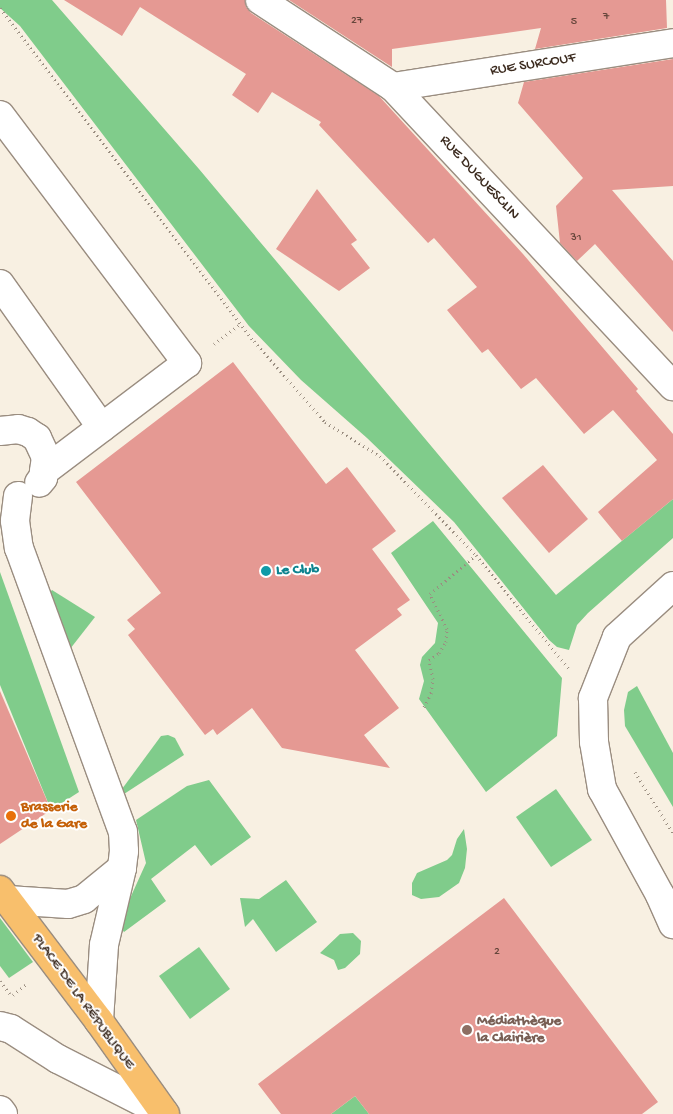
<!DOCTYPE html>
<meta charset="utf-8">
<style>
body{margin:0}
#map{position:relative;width:673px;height:1114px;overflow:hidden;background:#f8f0e2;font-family:"Gochi Hand",sans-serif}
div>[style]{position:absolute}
.green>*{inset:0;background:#80cc8b}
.building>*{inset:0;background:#e59993}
.path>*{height:3px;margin-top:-1.5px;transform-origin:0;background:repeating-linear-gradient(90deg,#9a8d80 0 1px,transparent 0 5px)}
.roads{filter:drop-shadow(1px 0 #9a8d80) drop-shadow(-1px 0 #9a8d80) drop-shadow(0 1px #9a8d80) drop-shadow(0 -1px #9a8d80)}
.minor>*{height:28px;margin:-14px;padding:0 14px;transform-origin:14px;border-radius:14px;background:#fff}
.major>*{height:28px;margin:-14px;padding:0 14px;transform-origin:14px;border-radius:14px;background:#f8bf6c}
.dots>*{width:14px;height:14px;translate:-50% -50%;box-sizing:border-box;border:2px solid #fff;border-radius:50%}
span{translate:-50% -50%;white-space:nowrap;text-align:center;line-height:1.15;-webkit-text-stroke:4px #fff;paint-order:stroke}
.number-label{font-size:12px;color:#66463b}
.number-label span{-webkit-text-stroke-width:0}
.street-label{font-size:15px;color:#3b2a1e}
.culture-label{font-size:15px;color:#0d838f;font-weight:700}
.left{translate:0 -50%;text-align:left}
.food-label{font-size:15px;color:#c56008;font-weight:700}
.education-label{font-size:15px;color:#785e54;font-weight:700}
</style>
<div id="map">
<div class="green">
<div style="clip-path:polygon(0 0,52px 0,199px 169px,556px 595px,673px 499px,673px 538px,588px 613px,577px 625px,569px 650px,557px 647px,549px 640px,454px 522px,367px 438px,301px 380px,249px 326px,20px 26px,0 8px)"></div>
<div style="clip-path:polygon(433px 521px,562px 678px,557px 736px,486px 792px,419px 699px,424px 681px,420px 665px,422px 657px,435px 643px,438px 623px,391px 553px)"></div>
<div style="clip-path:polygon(0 572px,79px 792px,51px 810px,0 685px)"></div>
<div style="clip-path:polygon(52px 590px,95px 617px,70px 649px,46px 596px)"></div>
<div style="clip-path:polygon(637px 686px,673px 753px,673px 807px,625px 726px,624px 710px,628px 692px)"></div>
<div style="clip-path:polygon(168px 735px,175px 738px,184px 755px,124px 794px,122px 789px,161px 736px)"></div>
<div style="clip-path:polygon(209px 780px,251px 837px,211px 866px,195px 845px,151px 879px,166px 901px,124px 932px,118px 925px,146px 863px,136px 820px,187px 786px)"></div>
<div style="clip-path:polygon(556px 789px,592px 840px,551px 867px,516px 817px)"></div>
<div style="clip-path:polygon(464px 829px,467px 849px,465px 868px,459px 883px,439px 897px,421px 899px,412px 895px,412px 883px,417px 873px,447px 860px,452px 855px,457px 839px)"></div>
<div style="clip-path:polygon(286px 880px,317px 922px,276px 952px,253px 919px,245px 927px,240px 898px,259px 899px)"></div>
<div style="clip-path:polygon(0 918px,33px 962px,9px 978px,0 966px)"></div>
<div style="clip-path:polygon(353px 933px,361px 941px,360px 954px,345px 968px,338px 970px,334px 960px,320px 953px,340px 934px)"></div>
<div style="clip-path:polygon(199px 947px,230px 989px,190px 1019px,159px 976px)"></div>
<div style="clip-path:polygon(355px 1096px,369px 1114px,331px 1114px)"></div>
</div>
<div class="building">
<div style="clip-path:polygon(64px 0,245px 0,246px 7px,251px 13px,379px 96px,523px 254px,638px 389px,636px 391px,673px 434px,673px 499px,622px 541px,598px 512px,657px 460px,613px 410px,584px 434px,536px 378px,521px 389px,488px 349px,482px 353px,447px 310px,477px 287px,434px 238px,428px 243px,319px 125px,321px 122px,272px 92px,258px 113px,232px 95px,246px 74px,140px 7px,122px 36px)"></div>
<div style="clip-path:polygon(289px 0,666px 0,667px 28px,535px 49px,541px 28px,449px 41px,392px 49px,392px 67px)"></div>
<div style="clip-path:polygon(673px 59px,673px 186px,612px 190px,673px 261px,673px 332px,595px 244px,577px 261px,560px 243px,556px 206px,583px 178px,518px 103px,524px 82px)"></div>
<div style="clip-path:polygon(317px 189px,357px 240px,351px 244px,370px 268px,339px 291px,276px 249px)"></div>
<div style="clip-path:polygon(233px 362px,326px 484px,347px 467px,396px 531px,372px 549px,410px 600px,397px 609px,402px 615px,355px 650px,399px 708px,364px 735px,390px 768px,282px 748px,252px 708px,217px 735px,213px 729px,205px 735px,128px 635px,135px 629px,127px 620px,161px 593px,76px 482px)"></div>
<div style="clip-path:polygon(543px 465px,588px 519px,549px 553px,502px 498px)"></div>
<div style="clip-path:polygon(0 691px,51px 810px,0 844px)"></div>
<div style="clip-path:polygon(504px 898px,658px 1102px,642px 1114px,369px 1114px,355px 1096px,331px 1114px,281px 1114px,258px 1084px)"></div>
</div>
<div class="path">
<div style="left:0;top:8px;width:419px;rotate:52.7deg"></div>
<div style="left:254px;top:341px;width:108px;rotate:48.8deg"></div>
<div style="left:325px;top:422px;width:65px;rotate:31.7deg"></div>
<div style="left:380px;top:456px;width:138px;rotate:45.9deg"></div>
<div style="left:476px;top:555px;width:146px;rotate:50.8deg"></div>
<div style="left:214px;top:344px;width:34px;rotate:-37deg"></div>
<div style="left:424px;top:707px;width:16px;rotate:-63deg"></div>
<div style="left:431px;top:693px;width:14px;rotate:-82deg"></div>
<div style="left:433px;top:679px;width:19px;rotate:-102deg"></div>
<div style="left:429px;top:660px;width:12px;rotate:-35deg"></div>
<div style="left:439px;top:653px;width:13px;rotate:-58deg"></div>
<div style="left:446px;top:642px;width:13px;rotate:-86deg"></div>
<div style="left:447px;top:629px;width:39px;rotate:-116deg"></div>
<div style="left:430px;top:594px;width:60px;rotate:-40.3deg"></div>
<div style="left:635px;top:772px;width:72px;rotate:58.1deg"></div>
<div style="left:0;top:981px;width:16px;rotate:52deg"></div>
<div style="left:13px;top:995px;width:19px;rotate:-39deg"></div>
</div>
<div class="roads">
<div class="minor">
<div style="left:260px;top:0;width:159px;rotate:33.2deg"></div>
<div style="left:393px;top:87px;width:410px;rotate:46.9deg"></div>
<div style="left:393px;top:87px;width:283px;rotate:-8.9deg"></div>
<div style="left:0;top:115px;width:311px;rotate:53deg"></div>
<div style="left:187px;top:363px;width:179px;rotate:142.9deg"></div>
<div style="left:0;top:284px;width:176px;rotate:54.7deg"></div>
<div style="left:0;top:431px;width:18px;rotate:-6deg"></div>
<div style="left:18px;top:429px;width:10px;rotate:17deg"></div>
<div style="left:28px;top:432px;width:11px;rotate:34deg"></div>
<div style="left:37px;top:438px;width:21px;rotate:65deg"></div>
<div style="left:46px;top:457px;width:21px;rotate:98deg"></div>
<div style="left:43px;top:478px;width:6px;rotate:129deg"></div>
<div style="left:18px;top:496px;width:25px;rotate:97deg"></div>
<div style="left:15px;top:521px;width:27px;rotate:82deg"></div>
<div style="left:19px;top:548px;width:302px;rotate:69.9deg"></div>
<div style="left:123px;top:832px;width:19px;rotate:87deg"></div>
<div style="left:124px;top:851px;width:17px;rotate:97deg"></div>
<div style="left:122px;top:868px;width:79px;rotate:103.2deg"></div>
<div style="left:104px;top:945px;width:76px;rotate:93.8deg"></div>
<div style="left:673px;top:586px;width:76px;rotate:137.7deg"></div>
<div style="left:617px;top:637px;width:66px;rotate:111.5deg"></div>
<div style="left:593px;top:698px;width:44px;rotate:88.7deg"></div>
<div style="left:594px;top:742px;width:48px;rotate:80.3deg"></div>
<div style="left:602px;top:789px;width:121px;rotate:61.3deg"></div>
<div style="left:660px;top:895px;width:32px;rotate:66deg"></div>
<div style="left:8px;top:900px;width:60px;rotate:3.8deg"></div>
<div style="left:68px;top:904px;width:17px;rotate:-17deg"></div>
<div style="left:84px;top:899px;width:49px;rotate:-39.2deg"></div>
<div style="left:0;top:1026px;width:11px;rotate:15deg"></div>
<div style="left:11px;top:1029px;width:56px;rotate:32.6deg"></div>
<div style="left:58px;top:1059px;width:119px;rotate:27deg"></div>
<div style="left:0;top:1110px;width:5px;rotate:53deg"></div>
</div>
<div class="major">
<div style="left:0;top:890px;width:164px;rotate:52.9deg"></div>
<div style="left:99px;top:1021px;width:114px;rotate:54.6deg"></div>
</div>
</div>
<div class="dots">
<div style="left:266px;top:571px;background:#0f9aa8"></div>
<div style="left:11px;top:816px;background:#e8710a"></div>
<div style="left:467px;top:1030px;background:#8d6e63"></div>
</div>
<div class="number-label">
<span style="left:606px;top:18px">7</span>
<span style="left:357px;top:22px">27</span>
<span style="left:574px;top:23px">5</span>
<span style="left:576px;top:239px">31</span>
<span style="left:497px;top:953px">2</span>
</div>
<div class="street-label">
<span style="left:533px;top:65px;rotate:-9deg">RUE SURCOUF</span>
<span style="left:479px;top:178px;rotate:47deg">RUE DUGUESCLIN</span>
<span style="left:83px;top:1002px;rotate:54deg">PLACE DE LA RÉPUBLIQUE</span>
</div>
<div class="culture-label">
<span class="left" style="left:276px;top:571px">Le Club</span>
</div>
<div class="food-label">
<span class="left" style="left:21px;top:816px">Brasserie<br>de la Gare</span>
</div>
<div class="education-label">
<span class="left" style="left:477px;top:1030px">Médiathèque<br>la Clairière</span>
</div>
</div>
